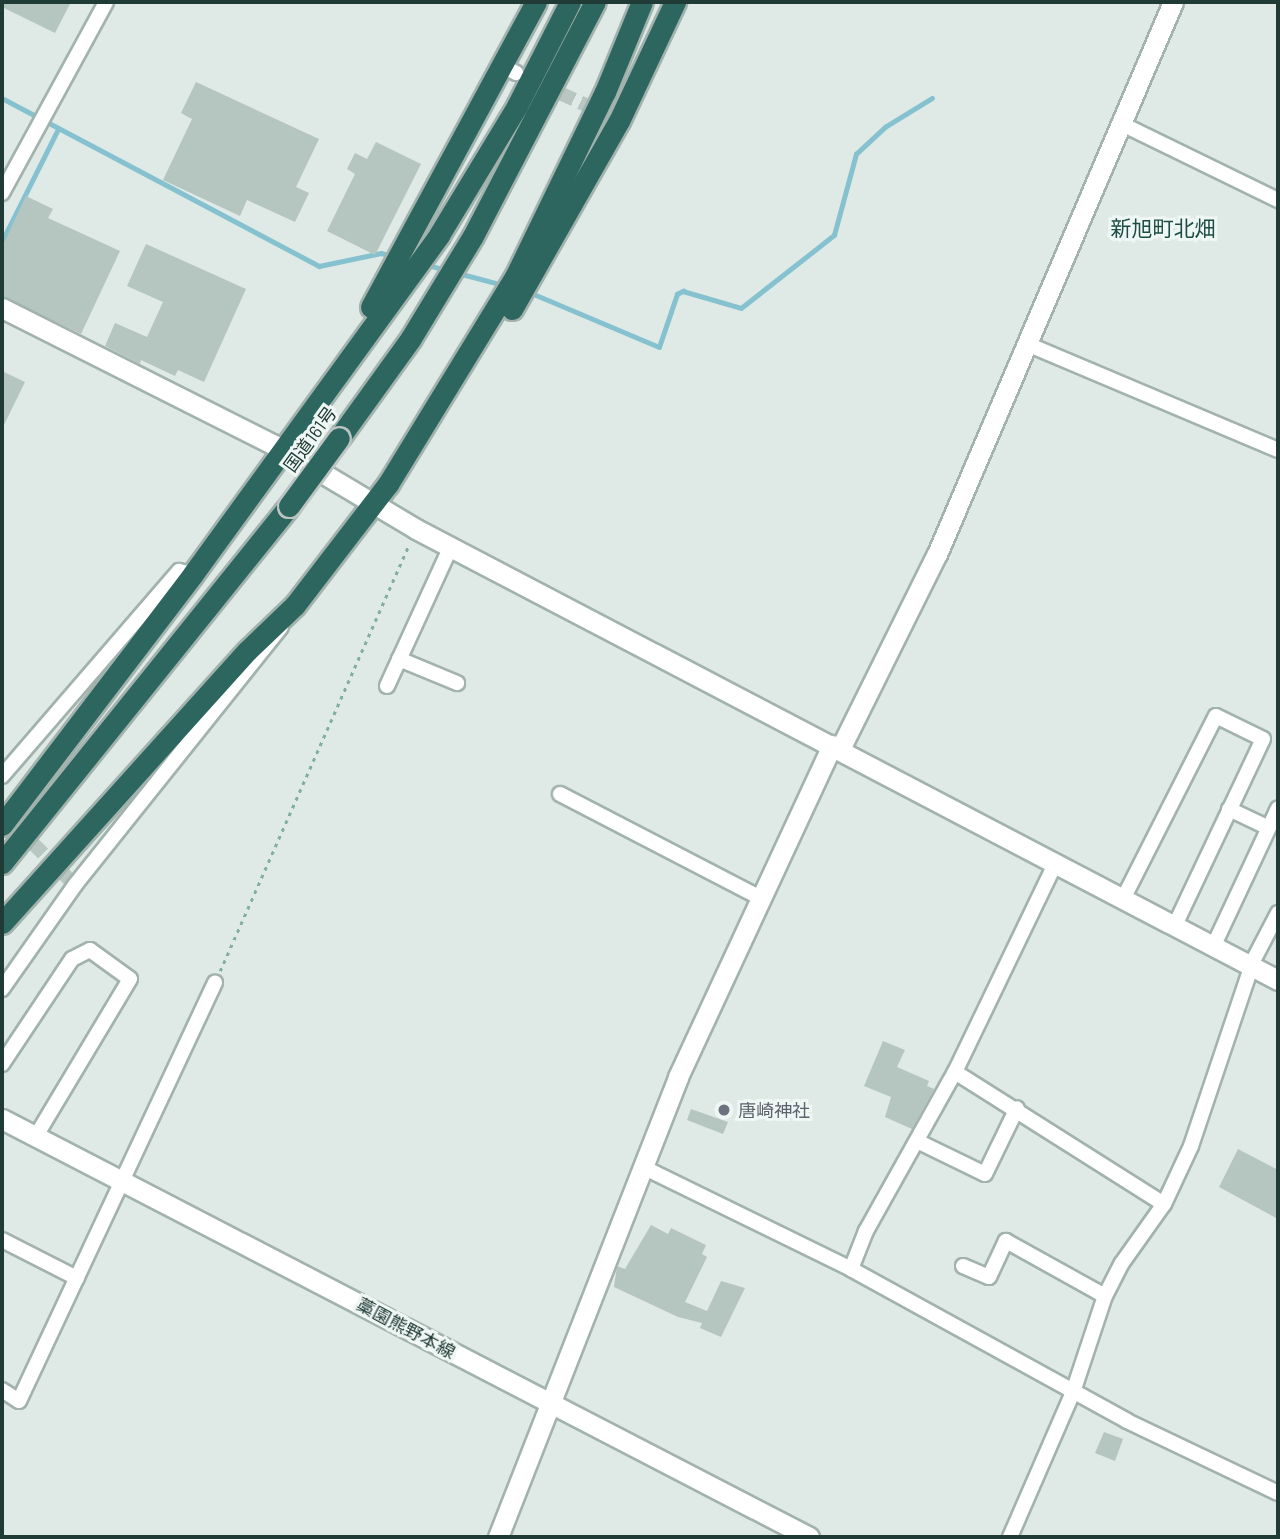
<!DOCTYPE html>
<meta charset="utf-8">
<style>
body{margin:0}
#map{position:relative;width:1280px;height:1539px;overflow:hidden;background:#dfeae6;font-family:Barlow,"Noto Sans JP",sans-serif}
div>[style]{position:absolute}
.stream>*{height:4.5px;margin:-2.25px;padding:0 2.25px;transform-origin:2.25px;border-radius:2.25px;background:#86c1d0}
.building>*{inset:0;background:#b5c5bf}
.street-tunnel>*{height:14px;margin-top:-7px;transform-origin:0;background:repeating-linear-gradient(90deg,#b9c7c3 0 14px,transparent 0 21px)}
.path>*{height:2.5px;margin-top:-1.25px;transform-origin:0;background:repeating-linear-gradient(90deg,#7faea2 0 3.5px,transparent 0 8.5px)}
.roads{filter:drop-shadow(2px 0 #a2b2ad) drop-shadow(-2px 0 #a2b2ad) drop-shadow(0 2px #a2b2ad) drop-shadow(0 -2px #a2b2ad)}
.street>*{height:14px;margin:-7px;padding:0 7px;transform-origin:7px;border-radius:7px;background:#fff}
.secondary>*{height:19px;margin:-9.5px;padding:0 9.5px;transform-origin:9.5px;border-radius:9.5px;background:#fff}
.highway>*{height:21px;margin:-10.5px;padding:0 10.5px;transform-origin:10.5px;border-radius:10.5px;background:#2c665e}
.bridges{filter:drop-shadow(2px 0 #bcc4c2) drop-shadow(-2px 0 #bcc4c2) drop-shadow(0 2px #bcc4c2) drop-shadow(0 -2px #bcc4c2)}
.highway-bridge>*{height:21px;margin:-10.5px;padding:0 10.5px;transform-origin:10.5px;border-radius:10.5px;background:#2c665e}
.dots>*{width:19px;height:19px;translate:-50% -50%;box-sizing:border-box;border:4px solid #eff7f4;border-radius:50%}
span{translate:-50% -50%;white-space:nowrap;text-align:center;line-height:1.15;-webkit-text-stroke:6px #eff7f4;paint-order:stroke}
.street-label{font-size:18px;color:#203a35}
.worship-label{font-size:18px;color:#5b616d}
.left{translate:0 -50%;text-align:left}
.quarter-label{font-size:21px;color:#1c4c43}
.frame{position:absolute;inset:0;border:4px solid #203a35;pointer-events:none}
</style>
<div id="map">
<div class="stream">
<div style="left:2px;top:98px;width:359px;rotate:27.9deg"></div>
<div style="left:319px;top:266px;width:63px;rotate:-11.8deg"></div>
<div style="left:381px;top:253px;width:11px;rotate:15deg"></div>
<div style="left:2px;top:241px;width:125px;rotate:-63.4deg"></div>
<div style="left:424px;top:264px;width:23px;rotate:15deg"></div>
<div style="left:458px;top:273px;width:47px;rotate:14.9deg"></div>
<div style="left:529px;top:292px;width:141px;rotate:22.9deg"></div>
<div style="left:659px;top:347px;width:56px;rotate:-71.2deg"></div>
<div style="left:677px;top:294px;width:7px;rotate:-27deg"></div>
<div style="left:683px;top:291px;width:60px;rotate:16.3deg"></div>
<div style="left:741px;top:308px;width:118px;rotate:-38.1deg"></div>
<div style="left:834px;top:235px;width:84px;rotate:-74.8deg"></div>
<div style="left:856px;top:154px;width:40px;rotate:-43deg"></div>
<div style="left:885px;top:127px;width:55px;rotate:-31.7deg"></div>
</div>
<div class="building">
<div style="clip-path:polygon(2px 2px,71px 2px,55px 33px,2px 7px)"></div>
<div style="clip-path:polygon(196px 82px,319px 139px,296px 187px,309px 193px,295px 222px,247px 200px,240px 216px,163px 180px,192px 119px,181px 113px)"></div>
<div style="clip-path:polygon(376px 142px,421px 164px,375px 255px,327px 231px,355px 174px,347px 169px,355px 153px,367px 159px)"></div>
<div style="clip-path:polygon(26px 196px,53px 209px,48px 218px,120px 251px,81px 334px,2px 296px,2px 247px)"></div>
<div style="clip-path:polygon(146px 244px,246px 289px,204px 382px,178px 370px,175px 376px,141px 360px,140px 364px,105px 346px,115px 323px,147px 337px,163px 302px,127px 286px)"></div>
<div style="clip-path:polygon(2px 371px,25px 382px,2px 429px)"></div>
<div style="clip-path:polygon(883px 1041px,905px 1050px,897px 1067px,929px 1081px,927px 1086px,934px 1089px,912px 1129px,885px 1117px,891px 1097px,864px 1086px)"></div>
<div style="clip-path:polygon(691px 1109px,728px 1122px,723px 1134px,687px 1120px)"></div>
<div style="clip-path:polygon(1238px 1149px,1278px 1170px,1278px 1219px,1219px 1187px)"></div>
<div style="clip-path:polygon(651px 1225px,668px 1234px,671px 1228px,706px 1245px,702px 1254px,707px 1257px,685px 1302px,707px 1311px,721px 1281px,745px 1288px,721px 1337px,700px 1328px,702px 1323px,678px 1317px,614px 1287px,617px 1266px,625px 1269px)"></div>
<div style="clip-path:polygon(1104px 1432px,1123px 1439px,1115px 1461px,1095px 1453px)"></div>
</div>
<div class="street-tunnel">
<div style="left:542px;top:85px;width:63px;rotate:24.5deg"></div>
<div style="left:3px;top:814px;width:101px;rotate:44.6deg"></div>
</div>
<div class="path">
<div style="left:220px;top:971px;width:466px;rotate:-66.1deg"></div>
</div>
<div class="roads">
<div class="street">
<div style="left:503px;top:66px;width:15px;rotate:28deg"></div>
<div style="left:1120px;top:123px;width:176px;rotate:26deg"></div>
<div style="left:2px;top:193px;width:217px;rotate:-61.4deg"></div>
<div style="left:1027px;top:344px;width:272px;rotate:22.9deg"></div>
<div style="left:399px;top:659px;width:63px;rotate:22.5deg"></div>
<div style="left:387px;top:686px;width:154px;rotate:-65.4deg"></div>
<div style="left:2px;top:776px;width:271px;rotate:-49.2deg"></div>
<div style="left:179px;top:571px;width:14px;rotate:12deg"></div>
<div style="left:560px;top:794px;width:226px;rotate:27.4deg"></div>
<div style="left:1229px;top:809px;width:44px;rotate:25.4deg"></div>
<div style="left:1123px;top:899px;width:205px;rotate:-63.1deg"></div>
<div style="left:1216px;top:716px;width:52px;rotate:26.1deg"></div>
<div style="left:1263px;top:739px;width:208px;rotate:115.3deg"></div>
<div style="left:1213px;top:947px;width:153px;rotate:-64.9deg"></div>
<div style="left:2px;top:989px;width:127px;rotate:-54.9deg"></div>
<div style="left:75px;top:885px;width:330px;rotate:-51.4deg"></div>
<div style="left:2px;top:1064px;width:126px;rotate:-56.3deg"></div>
<div style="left:72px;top:959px;width:20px;rotate:-27deg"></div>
<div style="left:90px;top:950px;width:49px;rotate:35.9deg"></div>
<div style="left:130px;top:979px;width:183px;rotate:120.9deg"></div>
<div style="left:955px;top:1072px;width:247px;rotate:32.3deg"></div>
<div style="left:919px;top:1142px;width:73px;rotate:25.9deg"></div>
<div style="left:985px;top:1174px;width:73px;rotate:-64.1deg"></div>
<div style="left:645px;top:1168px;width:229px;rotate:26.1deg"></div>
<div style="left:851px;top:1269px;width:315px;rotate:28.8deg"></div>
<div style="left:1127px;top:1421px;width:167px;rotate:25.5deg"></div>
<div style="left:2px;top:1240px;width:84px;rotate:26.9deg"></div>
<div style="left:963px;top:1266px;width:28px;rotate:23deg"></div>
<div style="left:989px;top:1277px;width:40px;rotate:-65deg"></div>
<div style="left:1006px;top:1241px;width:113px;rotate:29.1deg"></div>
<div style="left:851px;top:1269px;width:41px;rotate:-68.5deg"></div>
<div style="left:866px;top:1231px;width:182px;rotate:-60.8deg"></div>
<div style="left:955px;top:1072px;width:231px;rotate:-64.3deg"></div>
<div style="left:2px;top:1390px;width:20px;rotate:33deg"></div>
<div style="left:19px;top:1401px;width:462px;rotate:-64.9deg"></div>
<div style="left:1010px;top:1537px;width:158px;rotate:-66.5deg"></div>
<div style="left:1073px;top:1392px;width:101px;rotate:-71.6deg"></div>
<div style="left:1105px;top:1296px;width:37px;rotate:-63deg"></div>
<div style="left:1122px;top:1263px;width:72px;rotate:-54.6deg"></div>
<div style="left:1164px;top:1204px;width:64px;rotate:-65deg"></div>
<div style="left:1191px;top:1146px;width:197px;rotate:-71.4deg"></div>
<div style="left:1254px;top:959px;width:52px;rotate:-62.4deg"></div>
</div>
<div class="secondary">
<div style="left:2px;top:308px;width:313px;rotate:26.7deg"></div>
<div style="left:282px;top:449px;width:156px;rotate:30.8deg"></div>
<div style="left:416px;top:529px;width:973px;rotate:27.62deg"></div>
<div style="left:840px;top:749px;width:218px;rotate:-63.6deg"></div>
<div style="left:937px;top:554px;width:600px;rotate:-66.85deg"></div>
<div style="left:2px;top:1119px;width:909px;rotate:27.38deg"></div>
<div style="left:498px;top:1537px;width:494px;rotate:-68.6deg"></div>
<div style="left:678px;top:1077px;width:366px;rotate:-65.1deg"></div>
</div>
<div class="highway">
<div style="left:371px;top:307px;width:347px;rotate:-61.6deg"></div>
<div style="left:512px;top:309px;width:216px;rotate:-60.4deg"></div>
<div style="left:619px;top:121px;width:132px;rotate:-64.8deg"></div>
<div style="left:339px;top:438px;width:123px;rotate:-54.2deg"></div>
<div style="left:411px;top:338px;width:119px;rotate:-58.7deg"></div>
<div style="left:473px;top:236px;width:264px;rotate:-62.5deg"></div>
<div style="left:2px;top:825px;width:315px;rotate:-52.7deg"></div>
<div style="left:193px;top:574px;width:419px;rotate:-54deg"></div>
<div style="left:439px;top:235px;width:151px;rotate:-58.8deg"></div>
<div style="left:517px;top:106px;width:117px;rotate:-63deg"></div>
<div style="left:2px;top:863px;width:458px;rotate:-51.2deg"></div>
<div style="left:2px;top:923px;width:366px;rotate:-48deg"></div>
<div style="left:247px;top:651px;width:66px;rotate:-43.8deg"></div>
<div style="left:295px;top:605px;width:153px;rotate:-52.5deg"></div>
<div style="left:388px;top:484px;width:243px;rotate:-58.5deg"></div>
<div style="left:515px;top:277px;width:206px;rotate:-64.1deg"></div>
<div style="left:605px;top:92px;width:97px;rotate:-67.7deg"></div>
</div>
</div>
<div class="bridges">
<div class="highway-bridge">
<div style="left:289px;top:506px;width:84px;rotate:-53.7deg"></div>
</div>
</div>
<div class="dots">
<div style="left:724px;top:1110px;background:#6b7280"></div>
</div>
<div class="street-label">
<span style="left:310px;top:439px;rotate:-54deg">国道161号</span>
<span style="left:406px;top:1328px;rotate:28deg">藁園熊野本線</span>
</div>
<div class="worship-label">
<span class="left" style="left:738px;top:1110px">唐崎神社</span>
</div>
<div class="quarter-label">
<span style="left:1163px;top:228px">新旭町北畑</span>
</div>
<div class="frame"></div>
</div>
